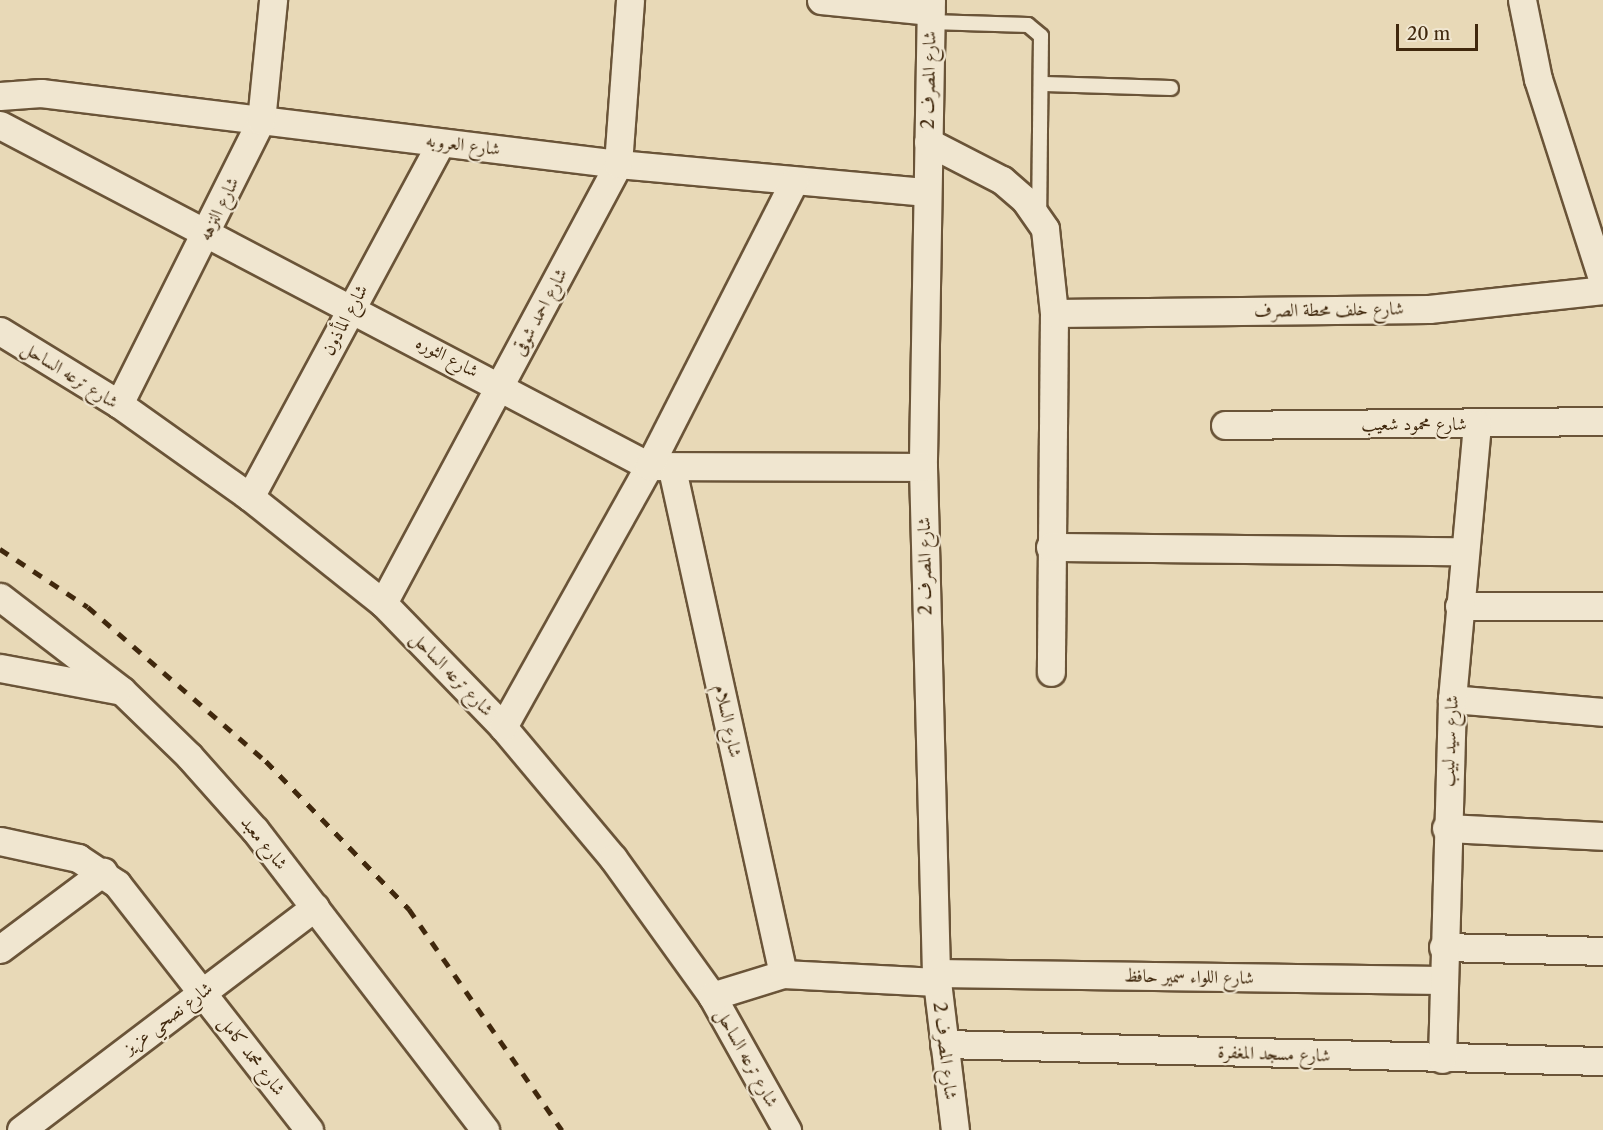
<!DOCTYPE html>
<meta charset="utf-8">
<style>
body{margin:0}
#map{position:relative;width:1603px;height:1130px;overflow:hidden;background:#e8d9b7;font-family:"Libre Caslon Text",Amiri,serif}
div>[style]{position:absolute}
.roads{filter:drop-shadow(2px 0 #6a5438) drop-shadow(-2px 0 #6a5438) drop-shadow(0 2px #6a5438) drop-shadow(0 -2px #6a5438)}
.lane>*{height:14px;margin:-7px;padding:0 7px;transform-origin:7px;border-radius:7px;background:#f0e6d0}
.street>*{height:27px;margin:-13.5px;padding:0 13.5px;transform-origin:13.5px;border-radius:13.5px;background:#f0e6d0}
.rail>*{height:4.5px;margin-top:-2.25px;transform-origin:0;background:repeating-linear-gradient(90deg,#40280d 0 10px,transparent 0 20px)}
span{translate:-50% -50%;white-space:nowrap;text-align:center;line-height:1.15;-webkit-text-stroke:4.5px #f0e6d0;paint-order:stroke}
.street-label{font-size:18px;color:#40280d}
.scale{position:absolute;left:1396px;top:24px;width:82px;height:27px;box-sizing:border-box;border:3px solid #40280d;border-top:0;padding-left:8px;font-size:18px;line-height:21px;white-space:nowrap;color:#40280d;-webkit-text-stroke:4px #f0e6d0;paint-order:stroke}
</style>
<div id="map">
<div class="roads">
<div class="lane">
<div style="left:930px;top:22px;width:98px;rotate:1.8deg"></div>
<div style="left:1028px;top:25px;width:17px;rotate:40deg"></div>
<div style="left:1041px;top:36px;width:179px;rotate:90.6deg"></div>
<div style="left:1044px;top:84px;width:127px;rotate:1.8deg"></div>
</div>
<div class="street">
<div style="left:821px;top:0;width:110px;rotate:5.8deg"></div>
<div style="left:931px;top:0;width:467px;rotate:91deg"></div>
<div style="left:923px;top:467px;width:506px;rotate:88.53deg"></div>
<div style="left:936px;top:973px;width:158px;rotate:83.1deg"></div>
<div style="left:1522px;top:0;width:81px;rotate:78.6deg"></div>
<div style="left:1538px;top:79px;width:212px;rotate:72.2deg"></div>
<div style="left:0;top:96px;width:41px;rotate:-4.2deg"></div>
<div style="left:41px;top:93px;width:581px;rotate:7.01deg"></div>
<div style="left:618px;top:164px;width:310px;rotate:5.2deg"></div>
<div style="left:0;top:125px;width:733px;rotate:27.72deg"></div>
<div style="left:649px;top:466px;width:274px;rotate:0.2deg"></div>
<div style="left:928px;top:142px;width:83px;rotate:27.2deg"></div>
<div style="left:1002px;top:180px;width:30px;rotate:41deg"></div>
<div style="left:1025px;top:200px;width:35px;rotate:55deg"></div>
<div style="left:1045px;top:229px;width:84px;rotate:83.9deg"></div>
<div style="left:1054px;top:313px;width:359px;rotate:90.5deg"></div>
<div style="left:1054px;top:313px;width:375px;rotate:-0.6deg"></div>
<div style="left:1429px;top:309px;width:175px;rotate:-6.2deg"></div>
<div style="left:0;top:331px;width:140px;rotate:31.5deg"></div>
<div style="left:119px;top:404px;width:161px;rotate:35.4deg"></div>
<div style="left:250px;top:497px;width:170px;rotate:38.6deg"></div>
<div style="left:383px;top:603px;width:173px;rotate:45.9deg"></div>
<div style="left:503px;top:727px;width:171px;rotate:50deg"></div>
<div style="left:613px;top:858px;width:170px;rotate:54.3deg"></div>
<div style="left:712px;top:996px;width:154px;rotate:60.8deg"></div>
<div style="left:119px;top:404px;width:317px;rotate:-63.4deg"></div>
<div style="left:261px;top:121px;width:122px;rotate:-84.3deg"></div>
<div style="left:1225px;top:425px;width:378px;rotate:-0.6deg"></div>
<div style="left:672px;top:469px;width:517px;rotate:77.6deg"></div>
<div style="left:250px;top:497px;width:402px;rotate:-61.7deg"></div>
<div style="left:1050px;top:547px;width:413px;rotate:0.6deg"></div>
<div style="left:0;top:597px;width:153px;rotate:37.5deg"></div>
<div style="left:121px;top:690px;width:95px;rotate:44.1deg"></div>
<div style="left:189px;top:756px;width:99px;rotate:48.3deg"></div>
<div style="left:255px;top:830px;width:378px;rotate:52.5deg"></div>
<div style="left:383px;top:603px;width:498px;rotate:-61.8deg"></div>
<div style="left:618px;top:164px;width:164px;rotate:-85.8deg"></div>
<div style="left:1459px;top:606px;width:144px"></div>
<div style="left:0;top:668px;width:119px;rotate:10.6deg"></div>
<div style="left:1452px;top:699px;width:152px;rotate:4.9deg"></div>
<div style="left:503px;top:727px;width:299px;rotate:-60.8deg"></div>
<div style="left:649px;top:466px;width:320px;rotate:-63deg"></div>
<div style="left:1446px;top:828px;width:157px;rotate:2.9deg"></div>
<div style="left:0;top:841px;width:80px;rotate:12.3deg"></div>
<div style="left:78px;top:858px;width:47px;rotate:33.7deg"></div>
<div style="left:117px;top:884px;width:312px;rotate:52deg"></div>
<div style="left:1443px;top:947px;width:160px;rotate:1.4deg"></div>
<div style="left:0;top:949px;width:129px;rotate:-36.8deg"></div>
<div style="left:936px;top:973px;width:506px;rotate:0.79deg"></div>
<div style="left:712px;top:996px;width:74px;rotate:-17.2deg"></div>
<div style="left:783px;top:974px;width:154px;rotate:3deg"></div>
<div style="left:944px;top:1044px;width:659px;rotate:1.48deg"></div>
<div style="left:1442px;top:1059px;width:360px;rotate:-88.4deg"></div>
<div style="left:1452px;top:699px;width:276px;rotate:-84.8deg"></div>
<div style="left:21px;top:1130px;width:369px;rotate:-37.2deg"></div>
</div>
</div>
<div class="rail">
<div style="left:0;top:549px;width:105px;rotate:33.4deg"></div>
<div style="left:88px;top:607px;width:235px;rotate:40.9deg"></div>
<div style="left:266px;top:761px;width:206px;rotate:46deg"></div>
<div style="left:409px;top:909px;width:269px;rotate:55.3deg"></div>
</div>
<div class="street-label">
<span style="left:929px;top:80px;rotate:-89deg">شارع المصرف 2</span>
<span style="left:463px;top:145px;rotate:7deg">شارع العروبه</span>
<span style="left:219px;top:209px;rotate:-64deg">شارع النزهه</span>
<span style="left:1329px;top:310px;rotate:-1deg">شارع خلف محطة الصرف</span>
<span style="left:540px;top:312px;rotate:-62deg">شارع احمد شوقى</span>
<span style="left:345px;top:320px;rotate:-62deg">شارع المأذون</span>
<span style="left:447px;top:357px;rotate:28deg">شارع الثوره</span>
<span style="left:70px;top:375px;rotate:32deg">شارع ترعه الساحل</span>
<span style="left:1414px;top:424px">شارع محمود شعيب</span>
<span style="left:925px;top:566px;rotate:-91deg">شارع المصرف 2</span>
<span style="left:452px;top:674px;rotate:46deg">شارع ترعه الساحل</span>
<span style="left:728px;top:721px;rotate:78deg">شارع السلام</span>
<span style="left:1450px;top:741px;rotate:-87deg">شارع سيد لبيب</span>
<span style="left:264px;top:843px;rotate:51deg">شارع معبد</span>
<span style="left:1189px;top:977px;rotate:1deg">شارع اللواء سمير حافظ</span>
<span style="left:168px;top:1018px;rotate:-37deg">شارع نصحي عزيز</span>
<span style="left:945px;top:1051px;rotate:83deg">شارع المصرف 2</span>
<span style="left:1274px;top:1054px;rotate:2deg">شارع مسجد المغفرة</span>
<span style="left:252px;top:1056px;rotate:52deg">شارع محمد كامل</span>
<span style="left:747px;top:1058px;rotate:61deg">شارع ترعه الساحل</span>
</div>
<div class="scale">20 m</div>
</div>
